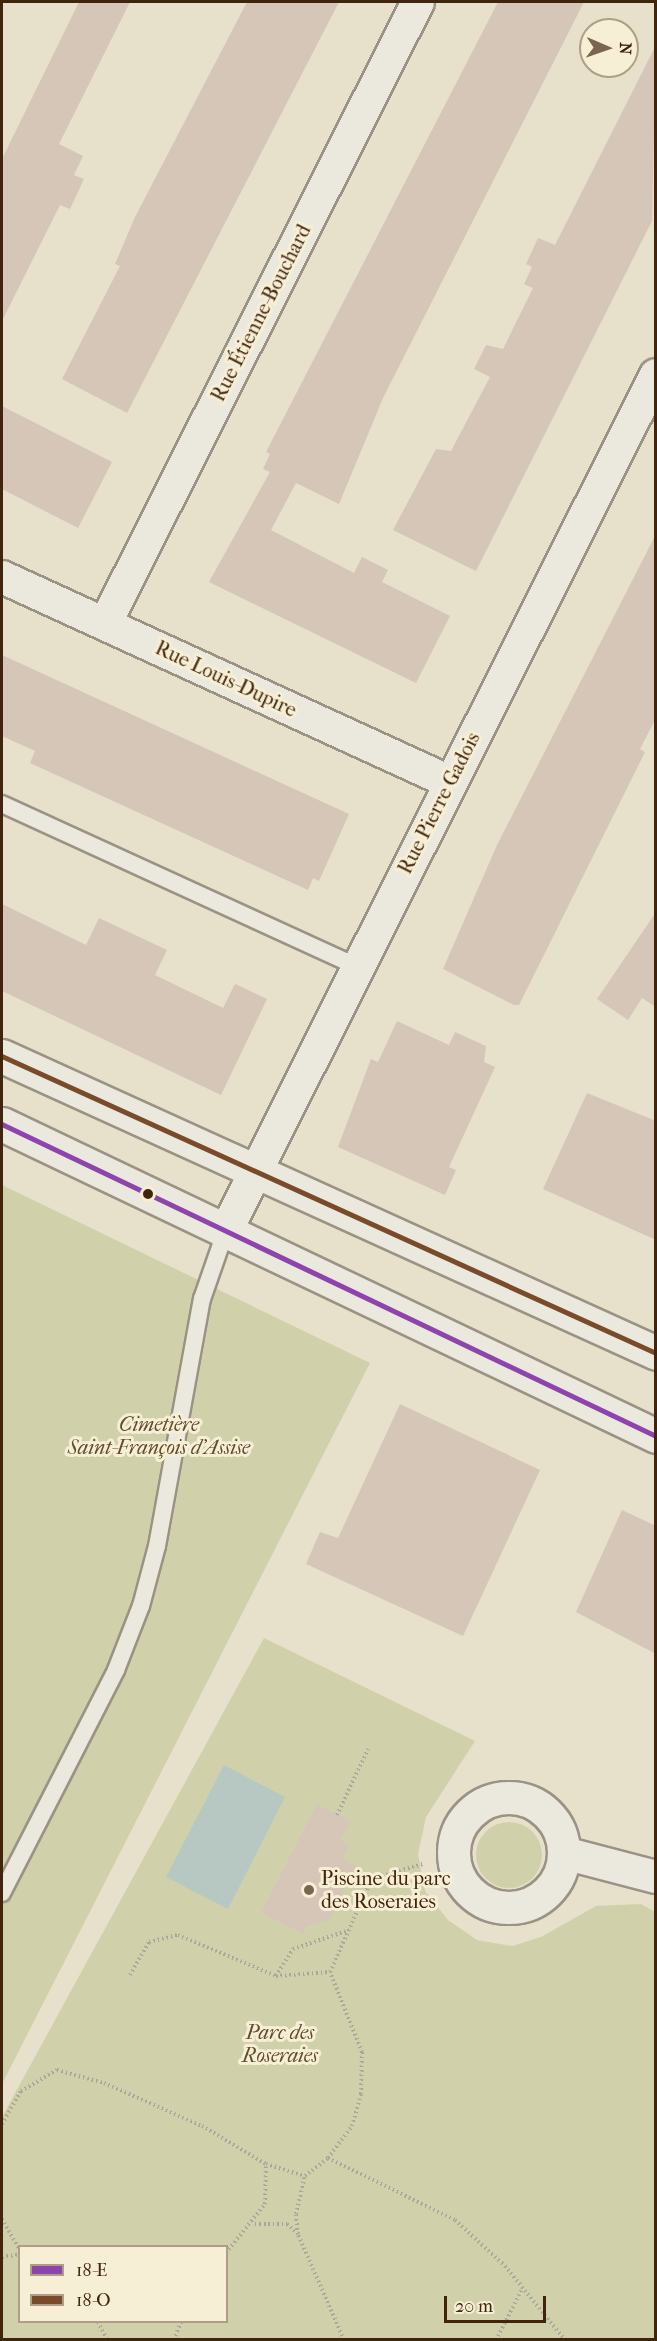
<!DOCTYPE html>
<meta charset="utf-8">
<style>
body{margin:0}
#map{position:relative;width:657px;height:2341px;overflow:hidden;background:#e7e0cb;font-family:"IM FELL French Canon",serif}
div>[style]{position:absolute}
.green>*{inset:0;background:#d0d1ab}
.round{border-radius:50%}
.water>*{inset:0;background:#b6c8c1}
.building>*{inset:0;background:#d5c6b7}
.path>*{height:4px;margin-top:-2px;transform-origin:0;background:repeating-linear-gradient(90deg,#aca59b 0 1.5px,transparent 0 4.5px)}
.roads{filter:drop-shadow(2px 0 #9b9284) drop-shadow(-2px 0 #9b9284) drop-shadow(0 2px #9b9284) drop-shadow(0 -2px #9b9284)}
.lane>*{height:16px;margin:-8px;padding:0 8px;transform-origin:8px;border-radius:8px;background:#ebe8dd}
.street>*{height:32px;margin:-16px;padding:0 16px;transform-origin:16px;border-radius:16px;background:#ebe8dd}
.street>.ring{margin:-16px;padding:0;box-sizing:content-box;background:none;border:32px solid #ebe8dd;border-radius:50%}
.secondary>*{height:33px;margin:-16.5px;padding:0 16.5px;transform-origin:16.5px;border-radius:16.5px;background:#ebe8dd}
.bus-1>*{height:4.5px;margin:-2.25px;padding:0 2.25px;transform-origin:2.25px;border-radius:2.25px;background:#8e44ad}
.bus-2>*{height:4.5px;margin:-2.25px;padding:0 2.25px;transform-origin:2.25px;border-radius:2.25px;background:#7a4b2a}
.dots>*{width:16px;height:16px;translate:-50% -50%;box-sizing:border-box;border:3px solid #f7efd5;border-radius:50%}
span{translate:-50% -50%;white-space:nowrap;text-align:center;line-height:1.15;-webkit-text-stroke:6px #f7efd5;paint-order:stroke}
.street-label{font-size:20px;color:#40240c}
.park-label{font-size:20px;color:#604c2d;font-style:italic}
.poi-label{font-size:20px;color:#40240c}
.left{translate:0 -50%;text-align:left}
.frame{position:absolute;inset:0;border:3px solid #40240c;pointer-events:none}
.legend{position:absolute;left:18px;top:2245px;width:210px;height:78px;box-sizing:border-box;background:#f7efd5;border:2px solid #ae9e85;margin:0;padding:8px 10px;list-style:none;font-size:18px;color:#40240c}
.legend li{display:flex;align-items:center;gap:12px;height:30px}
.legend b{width:30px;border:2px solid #ae9e85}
.north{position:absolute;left:579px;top:18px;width:60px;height:60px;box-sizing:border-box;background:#f7efd5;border:2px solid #ae9e85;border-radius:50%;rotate:92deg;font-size:16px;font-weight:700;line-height:24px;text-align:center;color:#40240c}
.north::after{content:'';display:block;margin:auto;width:21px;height:27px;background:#7a664f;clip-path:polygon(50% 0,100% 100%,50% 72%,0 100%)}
.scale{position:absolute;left:444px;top:2296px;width:102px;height:27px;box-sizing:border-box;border:3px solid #40240c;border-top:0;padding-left:8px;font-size:18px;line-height:21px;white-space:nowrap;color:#40240c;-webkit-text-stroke:4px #f7efd5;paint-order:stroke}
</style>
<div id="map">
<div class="green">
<div style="clip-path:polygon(2px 1185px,370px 1363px,2px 2084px)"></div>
<div style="clip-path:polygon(evenodd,264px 1638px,475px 1741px,426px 1817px,418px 1854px,425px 1891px,448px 1920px,477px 1940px,512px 1946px,541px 1937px,596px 1906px,641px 1904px,655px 1912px,655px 2339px,2px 2340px,2px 2117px,264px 1638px,20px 2246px,226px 2246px,226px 2322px,20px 2322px,20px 2246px)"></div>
<div class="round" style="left:476px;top:1822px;width:66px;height:66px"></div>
</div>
<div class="water">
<div style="clip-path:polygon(224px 1765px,285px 1797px,228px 1909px,166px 1877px)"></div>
</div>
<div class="building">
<div style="clip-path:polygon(79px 2px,130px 2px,59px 144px,83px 156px,74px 175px,84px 179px,70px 209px,60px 205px,2px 321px,2px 159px)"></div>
<div style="clip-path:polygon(247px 2px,339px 2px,127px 413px,62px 379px,120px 266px,115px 264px,135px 217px)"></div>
<div style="clip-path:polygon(498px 2px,584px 2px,383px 398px,339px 504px,296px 483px,271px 530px,354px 573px,362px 557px,388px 570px,382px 582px,450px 616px,416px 683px,209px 582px,270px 472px,263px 469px,270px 454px,266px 452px)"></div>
<div style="clip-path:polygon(656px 45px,652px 221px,476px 571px,393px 530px,436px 449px,451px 451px,490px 377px,474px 369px,486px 345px,503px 349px,533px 288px,524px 284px,532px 267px,526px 264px,538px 238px,555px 245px)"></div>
<div style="clip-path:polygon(2px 406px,112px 462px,78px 528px,2px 489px)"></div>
<div style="clip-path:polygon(656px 534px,656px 718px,640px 749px,645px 752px,519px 1005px,514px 1005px,443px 969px,497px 845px)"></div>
<div style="clip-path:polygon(2px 655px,349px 814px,319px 881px,313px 878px,308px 890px,30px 763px,35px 751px,2px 736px)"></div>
<div style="clip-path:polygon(2px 904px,86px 945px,99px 918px,167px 950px,155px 975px,223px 1008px,235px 984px,267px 999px,221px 1095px,2px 991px)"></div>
<div style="clip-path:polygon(656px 912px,656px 1007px,642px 998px,628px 1020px,597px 999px)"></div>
<div style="clip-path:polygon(397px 1021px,449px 1045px,455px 1032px,486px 1046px,484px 1062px,495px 1067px,449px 1167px,456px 1170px,445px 1195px,338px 1147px,371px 1059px,378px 1062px)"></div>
<div style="clip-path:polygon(587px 1093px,656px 1121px,656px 1240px,543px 1189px)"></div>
<div style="clip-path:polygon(400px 1404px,540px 1470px,463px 1636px,306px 1564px,320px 1532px,338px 1538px)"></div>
<div style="clip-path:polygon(622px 1510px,656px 1526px,656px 1654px,576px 1612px)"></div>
<div style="clip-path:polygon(317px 1804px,351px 1821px,340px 1840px,349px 1845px,342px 1859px,356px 1866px,329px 1920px,306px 1927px,303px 1934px,261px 1913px)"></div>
</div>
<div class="path">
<div style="left:337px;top:1815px;width:73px;rotate:-64.8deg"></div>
<div style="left:130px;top:1975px;width:38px;rotate:-60deg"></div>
<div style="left:149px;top:1942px;width:30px;rotate:-14deg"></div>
<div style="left:178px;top:1935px;width:106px;rotate:22.7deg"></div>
<div style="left:276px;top:1976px;width:54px;rotate:-4.2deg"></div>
<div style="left:276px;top:1976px;width:32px;rotate:-58deg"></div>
<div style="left:293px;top:1949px;width:59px;rotate:-18.7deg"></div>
<div style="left:2px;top:2124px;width:38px;rotate:-60deg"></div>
<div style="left:21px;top:2091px;width:42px;rotate:-30.3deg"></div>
<div style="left:57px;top:2070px;width:49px;rotate:15.5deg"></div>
<div style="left:104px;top:2083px;width:107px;rotate:23.7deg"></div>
<div style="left:202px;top:2126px;width:74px;rotate:30.7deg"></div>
<div style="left:266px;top:2164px;width:41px;rotate:17.1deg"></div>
<div style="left:328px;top:2158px;width:40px;rotate:-53deg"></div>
<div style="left:352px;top:2126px;width:33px;rotate:-74deg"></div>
<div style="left:361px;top:2094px;width:42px;rotate:-88.6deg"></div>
<div style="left:362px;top:2052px;width:86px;rotate:-111.8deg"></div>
<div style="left:330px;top:1972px;width:93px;rotate:-65.9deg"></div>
<div style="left:368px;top:1887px;width:18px;rotate:-38deg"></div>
<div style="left:382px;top:1876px;width:43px;rotate:-16.3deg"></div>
<div style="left:2px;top:2219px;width:36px;rotate:60deg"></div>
<div style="left:255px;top:2224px;width:32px"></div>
<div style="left:287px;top:2224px;width:15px;rotate:42deg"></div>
<div style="left:226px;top:2253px;width:63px;rotate:-51.5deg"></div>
<div style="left:265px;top:2204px;width:40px;rotate:-88.6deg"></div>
<div style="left:2px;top:2257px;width:18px;rotate:-9deg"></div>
<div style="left:98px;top:2322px;width:20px;rotate:63deg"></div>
<div style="left:174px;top:2340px;width:19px;rotate:-69deg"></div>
<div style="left:344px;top:2340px;width:116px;rotate:-113.5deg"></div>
<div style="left:298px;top:2234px;width:20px;rotate:-96deg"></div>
<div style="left:296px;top:2214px;width:39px;rotate:-77deg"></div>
<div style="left:305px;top:2176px;width:29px;rotate:-38deg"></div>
<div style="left:328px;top:2158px;width:141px;rotate:26deg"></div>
<div style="left:455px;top:2220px;width:68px;rotate:42.6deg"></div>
<div style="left:505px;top:2266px;width:95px;rotate:51deg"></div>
<div style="left:496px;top:2340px;width:57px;rotate:-63deg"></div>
</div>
<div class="roads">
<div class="lane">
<div style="left:2px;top:804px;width:392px;rotate:24.6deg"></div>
<div style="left:2px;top:1893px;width:250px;rotate:-62.9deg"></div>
<div style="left:116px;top:1670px;width:69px;rotate:-68.7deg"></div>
<div style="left:141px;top:1606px;width:62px;rotate:-75.1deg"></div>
<div style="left:157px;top:1546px;width:251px;rotate:-79.7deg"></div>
<div style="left:202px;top:1299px;width:70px;rotate:-70.8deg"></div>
</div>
<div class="street">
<div style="left:2px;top:577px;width:493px;rotate:24.6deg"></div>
<div style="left:105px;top:624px;width:696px;rotate:-63.29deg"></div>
<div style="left:225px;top:1233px;width:960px;rotate:-63.33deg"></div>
<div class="ring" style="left:454px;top:1798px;width:78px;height:78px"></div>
<div style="left:564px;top:1853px;width:95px;rotate:14.6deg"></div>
</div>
<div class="secondary">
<div style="left:2px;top:1056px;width:718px;rotate:24.42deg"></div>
<div style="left:2px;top:1124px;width:725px;rotate:25.5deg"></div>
</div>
</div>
<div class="bus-1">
<div style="left:2px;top:1124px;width:725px;rotate:25.5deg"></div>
</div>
<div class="bus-2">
<div style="left:2px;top:1056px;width:718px;rotate:24.42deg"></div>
</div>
<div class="dots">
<div style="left:148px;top:1194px;background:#40240c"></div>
<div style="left:309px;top:1890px;background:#7a664f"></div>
</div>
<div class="street-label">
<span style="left:261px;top:313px;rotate:-63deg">Rue Étienne-Bouchard</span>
<span style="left:226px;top:679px;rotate:25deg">Rue Louis-Dupire</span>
<span style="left:439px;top:803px;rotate:-63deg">Rue Pierre Gadois</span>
</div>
<div class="park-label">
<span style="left:159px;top:1436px">Cimetière<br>Saint-François d'Assise</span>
<span style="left:280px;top:2044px">Parc des<br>Roseraies</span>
</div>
<div class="poi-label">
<span class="left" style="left:321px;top:1890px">Piscine du parc<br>des Roseraies</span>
</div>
<div class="frame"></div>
<ul class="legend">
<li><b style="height:8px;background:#8e44ad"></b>18-E</li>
<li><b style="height:8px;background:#7a4b2a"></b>18-O</li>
</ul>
<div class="north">N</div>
<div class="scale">20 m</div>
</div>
